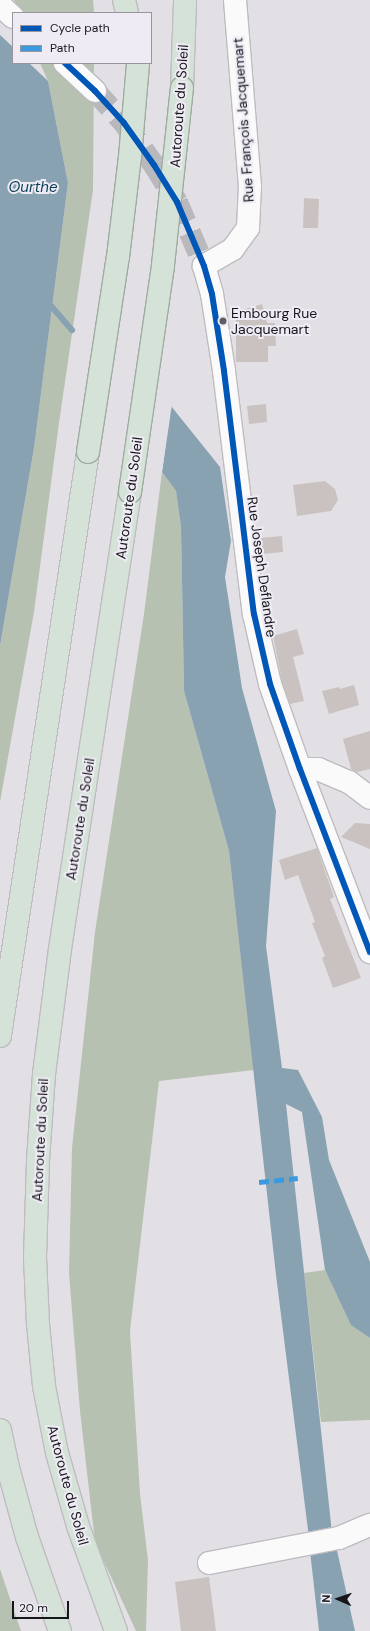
<!DOCTYPE html>
<meta charset="utf-8">
<style>
body{margin:0}
#map{position:relative;width:370px;height:1631px;overflow:hidden;background:#e2e0e5;font-family:"DM Sans",sans-serif}
div>[style]{position:absolute}
.forest>*{inset:0;background:#b7c1b1}
.water>*{inset:0;background:#88a2b2}
.pier>*{inset:0;background:#e2e0e5}
.stream>*{height:5.5px;margin:-2.75px;padding:0 2.75px;transform-origin:2.75px;border-radius:2.75px;background:#88a2b2}
.building>*{inset:0;background:#cac1c1}
.minor-tunnel>*{height:22px;margin-top:-11px;transform-origin:0;background:repeating-linear-gradient(90deg,#b9b8bc 0 22px,transparent 0 33px)}
.roads{filter:drop-shadow(1px 0 #bebcc0) drop-shadow(-1px 0 #bebcc0) drop-shadow(0 1px #bebcc0) drop-shadow(0 -1px #bebcc0)}
.minor>*{height:22px;margin:-11px;padding:0 11px;transform-origin:11px;border-radius:11px;background:#fbfafb}
.highway>*{height:22px;margin:-11px;padding:0 11px;transform-origin:11px;border-radius:11px;background:#d5e2d7}
.bridges{filter:drop-shadow(1px 0 #9daba0) drop-shadow(-1px 0 #9daba0) drop-shadow(0 1px #9daba0) drop-shadow(0 -1px #9daba0)}
.highway-bridge>*{height:22px;margin:-11px;padding:0 11px;transform-origin:11px;border-radius:11px;background:#d5e2d7}
.quiet>*{height:5px;margin-top:-2.5px;transform-origin:0;background:repeating-linear-gradient(90deg,#3b9adf 0 10px,transparent 0 15px)}
.cycleway>*{height:6px;margin:-3px;padding:0 3px;transform-origin:3px;border-radius:3px;background:#0057b8}
.dots>*{width:11px;height:11px;translate:-50% -50%;box-sizing:border-box;border:2px solid #eeebf5;border-radius:50%}
span{translate:-50% -50%;white-space:nowrap;text-align:center;line-height:1.15;-webkit-text-stroke:4px #eeebf5;paint-order:stroke}
.street-label{font-size:14px;color:#17161a}
.poi-label{font-size:14px;color:#17161a}
.left{translate:0 -50%;text-align:left}
.water-label{font-size:15px;color:#083f55;font-style:italic}
.legend{position:absolute;left:12px;top:12px;width:140px;height:52px;box-sizing:border-box;background:#eeebf5;border:1px solid #98969d;margin:0;padding:5px 7px;list-style:none;font-size:12px;color:#17161a}
.legend li{display:flex;align-items:center;gap:8px;height:20px}
.legend b{width:20px;border:1px solid #98969d}
.north{position:absolute;left:318px;top:1579px;width:40px;height:40px;-webkit-text-stroke:3px #eeebf5;paint-order:stroke;rotate:272deg;font-size:11px;font-weight:700;line-height:16px;text-align:center;color:#17161a}
.north::after{content:'';display:block;margin:auto;width:14px;height:18px;background:#17161a;clip-path:polygon(50% 0,100% 100%,50% 72%,0 100%)}
.scale{position:absolute;left:12px;top:1601px;width:57px;height:18px;box-sizing:border-box;border:2px solid #17161a;border-top:0;padding-left:5px;font-size:12px;line-height:14px;white-space:nowrap;color:#17161a;-webkit-text-stroke:3px #eeebf5;paint-order:stroke}
</style>
<div id="map">
<div class="forest">
<div style="clip-path:polygon(14px 0,93px 0,94px 13px,19px 13px)"></div>
<div style="clip-path:polygon(40px 63px,94px 63px,93px 190px,59px 423px,34px 612px,0 802px,0 646px,34px 448px,68px 183px,48px 81px)"></div>
<div style="clip-path:polygon(162px 472px,176px 491px,181px 527px,184px 691px,229px 851px,254px 1070px,159px 1081px,130px 1331px,140px 1494px,148px 1560px,146px 1631px,136px 1631px,95px 1542px,80px 1411px,69px 1273px,72px 1148px,95px 932px,144px 614px)"></div>
<div style="clip-path:polygon(325px 1270px,351px 1324px,370px 1338px,370px 1420px,321px 1422px,304px 1273px)"></div>
<div style="clip-path:polygon(0 1569px,21px 1631px,0 1631px)"></div>
</div>
<div class="water">
<div style="clip-path:polygon(0 35px,13px 47px,13px 63px,29px 63px,48px 81px,68px 183px,34px 448px,0 646px)"></div>
<div style="clip-path:polygon(171px 406px,220px 467px,231px 541px,225px 577px,242px 688px,276px 811px,266px 946px,282px 1068px,298px 1070px,322px 1117px,329px 1160px,370px 1262px,370px 1338px,351px 1325px,325px 1270px,302px 1112px,286px 1104px,332px 1533px,309px 1538px,276px 1275px,229px 851px,184px 691px,181px 527px,176px 491px,162px 472px)"></div>
<div style="clip-path:polygon(336px 1546px,355px 1631px,319px 1631px,310px 1551px)"></div>
</div>
<div class="pier">
<div style="clip-path:polygon(172px 404px,162px 472px,161px 475px,160px 471px,170px 405px)"></div>
</div>
<div class="stream">
<div style="left:48px;top:302px;width:37px;rotate:49deg"></div>
</div>
<div class="building">
<div style="clip-path:polygon(304px 198px,319px 199px,318px 228px,303px 228px)"></div>
<div style="clip-path:polygon(262px 304px,267px 323px,275px 323px,276px 346px,268px 346px,268px 362px,236px 362px,236px 312px)"></div>
<div style="clip-path:polygon(266px 404px,267px 422px,249px 424px,247px 406px)"></div>
<div style="clip-path:polygon(325px 481px,335px 489px,338px 500px,331px 511px,297px 516px,293px 485px)"></div>
<div style="clip-path:polygon(282px 536px,283px 552px,262px 554px,261px 538px)"></div>
<div style="clip-path:polygon(297px 629px,304px 654px,293px 657px,304px 701px,290px 704px,282px 681px,273px 636px)"></div>
<div style="clip-path:polygon(354px 685px,359px 705px,329px 714px,322px 691px,339px 687px,340px 689px)"></div>
<div style="clip-path:polygon(370px 731px,370px 769px,357px 772px,351px 769px,343px 739px)"></div>
<div style="clip-path:polygon(355px 823px,370px 824px,370px 849px,341px 837px)"></div>
<div style="clip-path:polygon(317px 848px,334px 897px,330px 899px,361px 978px,333px 988px,322px 958px,325px 956px,312px 923px,315px 922px,298px 875px,285px 880px,279px 860px)"></div>
<div style="clip-path:polygon(209px 1577px,216px 1631px,181px 1631px,175px 1582px)"></div>
</div>
<div class="minor-tunnel">
<div style="left:95px;top:91px;width:43px;rotate:47.8deg"></div>
<div style="left:124px;top:123px;width:52px;rotate:54.5deg"></div>
<div style="left:154px;top:165px;width:44px;rotate:58.1deg"></div>
<div style="left:177px;top:202px;width:69px;rotate:67.1deg"></div>
</div>
<div class="roads">
<div class="minor">
<div style="left:235px;top:0;width:187px;rotate:85.4deg"></div>
<div style="left:250px;top:186px;width:42px;rotate:92.7deg"></div>
<div style="left:248px;top:228px;width:26px;rotate:126deg"></div>
<div style="left:233px;top:249px;width:34px;rotate:150deg"></div>
<div style="left:204px;top:266px;width:29px;rotate:74deg"></div>
<div style="left:212px;top:294px;width:78px;rotate:81.1deg"></div>
<div style="left:224px;top:371px;width:245px;rotate:83deg"></div>
<div style="left:254px;top:614px;width:72px;rotate:77.1deg"></div>
<div style="left:270px;top:684px;width:90px;rotate:70.6deg"></div>
<div style="left:300px;top:769px;width:196px;rotate:69.1deg"></div>
<div style="left:0;top:5px;width:18px;rotate:43deg"></div>
<div style="left:65px;top:63px;width:41px;rotate:43deg"></div>
<div style="left:300px;top:769px;width:18px"></div>
<div style="left:318px;top:769px;width:34px;rotate:23deg"></div>
<div style="left:349px;top:782px;width:26px;rotate:37deg"></div>
<div style="left:209px;top:1563px;width:132px;rotate:-10.9deg"></div>
<div style="left:339px;top:1538px;width:34px;rotate:-23deg"></div>
</div>
<div class="highway">
<div style="left:124px;top:0;width:13px;rotate:77deg"></div>
<div style="left:182px;top:88px;width:88px;rotate:-88deg"></div>
<div style="left:0;top:1036px;width:591px;rotate:-81.43deg"></div>
<div style="left:0;top:1430px;width:35px;rotate:78deg"></div>
<div style="left:7px;top:1464px;width:76px;rotate:74.7deg"></div>
<div style="left:27px;top:1537px;width:100px;rotate:70.7deg"></div>
<div style="left:116px;top:1631px;width:112px;rotate:-109.9deg"></div>
<div style="left:78px;top:1526px;width:76px;rotate:-106deg"></div>
<div style="left:57px;top:1453px;width:68px;rotate:-101deg"></div>
<div style="left:44px;top:1386px;width:62px;rotate:-95.5deg"></div>
<div style="left:38px;top:1324px;width:67px;rotate:-92.6deg"></div>
<div style="left:35px;top:1257px;width:97px;rotate:-88.2deg"></div>
<div style="left:38px;top:1160px;width:86px;rotate:-86deg"></div>
<div style="left:44px;top:1074px;width:126px;rotate:-82.7deg"></div>
<div style="left:60px;top:949px;width:462px;rotate:-81.3deg"></div>
</div>
</div>
<div class="bridges">
<div class="highway-bridge">
<div style="left:88px;top:452px;width:197px;rotate:-81.3deg"></div>
<div style="left:118px;top:257px;width:101px;rotate:-83.2deg"></div>
<div style="left:130px;top:157px;width:94px;rotate:-85.1deg"></div>
<div style="left:130px;top:492px;width:229px;rotate:-81.7deg"></div>
<div style="left:163px;top:265px;width:178px;rotate:-83.9deg"></div>
</div>
</div>
<div class="quiet">
<div style="left:259px;top:1182px;width:39px;rotate:-6deg"></div>
</div>
<div class="cycleway">
<div style="left:65px;top:63px;width:41px;rotate:43deg"></div>
<div style="left:95px;top:91px;width:43px;rotate:47.8deg"></div>
<div style="left:124px;top:123px;width:52px;rotate:54.5deg"></div>
<div style="left:154px;top:165px;width:44px;rotate:58.1deg"></div>
<div style="left:177px;top:202px;width:69px;rotate:67.1deg"></div>
<div style="left:204px;top:266px;width:29px;rotate:74deg"></div>
<div style="left:212px;top:294px;width:78px;rotate:81.1deg"></div>
<div style="left:224px;top:371px;width:245px;rotate:83deg"></div>
<div style="left:254px;top:614px;width:72px;rotate:77.1deg"></div>
<div style="left:270px;top:684px;width:90px;rotate:70.6deg"></div>
<div style="left:300px;top:769px;width:196px;rotate:69.1deg"></div>
</div>
<div class="dots">
<div style="left:223px;top:321px;background:#5e5d61"></div>
</div>
<div class="street-label">
<span style="left:179px;top:106px;rotate:-86deg">Autoroute du Soleil</span>
<span style="left:243px;top:120px;rotate:-94deg">Rue François Jacquemart</span>
<span style="left:129px;top:498px;rotate:-82deg">Autoroute du Soleil</span>
<span style="left:262px;top:567px;rotate:82deg">Rue Joseph Deflandre</span>
<span style="left:80px;top:819px;rotate:-81deg">Autoroute du Soleil</span>
<span style="left:40px;top:1140px;rotate:-87deg">Autoroute du Soleil</span>
<span style="left:68px;top:1485px;rotate:75deg">Autoroute du Soleil</span>
</div>
<div class="poi-label">
<span class="left" style="left:231px;top:321px">Embourg Rue<br>Jacquemart</span>
</div>
<div class="water-label">
<span style="left:33px;top:188px">Ourthe</span>
</div>
<ul class="legend">
<li><b style="height:5px;background:#0057b8"></b>Cycle path</li>
<li><b style="height:5px;background:#3b9adf"></b>Path</li>
</ul>
<div class="north">N</div>
<div class="scale">20 m</div>
</div>
